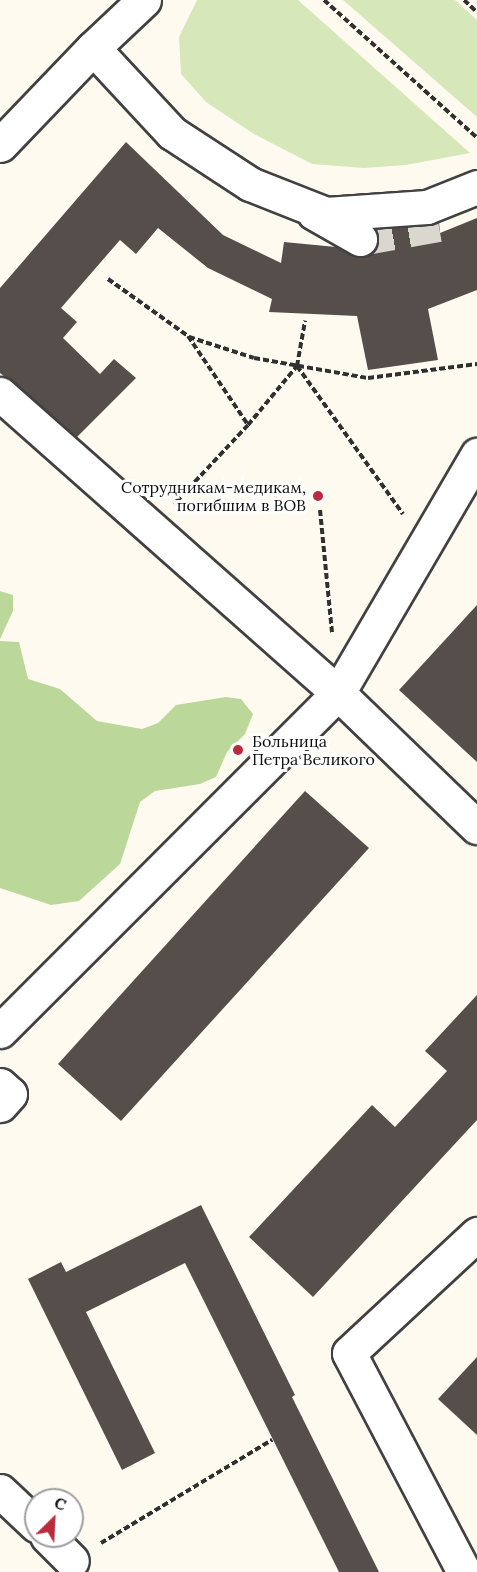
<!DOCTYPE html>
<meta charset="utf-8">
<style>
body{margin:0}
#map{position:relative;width:477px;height:1572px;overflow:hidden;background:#fefaf0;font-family:Lora,serif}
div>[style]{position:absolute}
.green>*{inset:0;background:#d6e8ba}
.forest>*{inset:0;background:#bbd89a}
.building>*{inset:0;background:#564e4b}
.minor-tunnel>*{height:33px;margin-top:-16.5px;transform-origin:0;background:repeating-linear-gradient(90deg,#dad7ce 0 33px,transparent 0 49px)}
.path>*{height:4px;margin-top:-2px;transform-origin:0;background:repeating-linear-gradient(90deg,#303030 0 6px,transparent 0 9px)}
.roads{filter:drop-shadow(2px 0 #414141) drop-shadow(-2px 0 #414141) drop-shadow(0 2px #414141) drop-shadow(0 -2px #414141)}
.minor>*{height:33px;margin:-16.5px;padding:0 16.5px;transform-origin:16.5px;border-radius:16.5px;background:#fff}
.dots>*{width:16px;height:16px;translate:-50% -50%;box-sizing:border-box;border:3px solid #fff;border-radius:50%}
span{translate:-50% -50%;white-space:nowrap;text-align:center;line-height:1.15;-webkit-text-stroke:6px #fff;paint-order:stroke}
.poi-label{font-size:16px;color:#0e0e0e}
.right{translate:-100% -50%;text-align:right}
.left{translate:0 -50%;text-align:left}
.north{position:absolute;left:24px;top:1488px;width:60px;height:60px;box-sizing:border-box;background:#fff;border:2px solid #9f9f9f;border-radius:50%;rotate:24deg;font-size:16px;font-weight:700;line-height:24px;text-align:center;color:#0e0e0e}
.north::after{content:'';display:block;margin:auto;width:21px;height:27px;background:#b92b3d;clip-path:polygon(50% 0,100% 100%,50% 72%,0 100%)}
</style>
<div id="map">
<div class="green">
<div style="clip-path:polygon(197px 0,298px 0,470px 153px,406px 165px,364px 168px,312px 164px,254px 134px,206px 102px,181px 74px,179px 37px)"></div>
<div style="clip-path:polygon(343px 0,455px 0,477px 20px,477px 117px)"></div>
</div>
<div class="forest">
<div style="clip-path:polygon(0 591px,13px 595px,13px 611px,0 639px)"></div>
<div style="clip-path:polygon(0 641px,19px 642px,28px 679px,60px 689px,97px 721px,142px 729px,158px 723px,176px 705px,226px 697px,241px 699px,253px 714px,245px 734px,227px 752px,216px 777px,200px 784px,155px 791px,140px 802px,120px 864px,79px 901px,51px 905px,0 888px)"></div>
</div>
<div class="building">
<div style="clip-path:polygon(126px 142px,223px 235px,281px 263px,284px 242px,336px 247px,361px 258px,377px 248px,376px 229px,439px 222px,440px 233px,477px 218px,477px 290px,428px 309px,438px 360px,368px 370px,357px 316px,269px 312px,272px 299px,208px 268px,158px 228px,136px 254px,120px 240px,61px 308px,77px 322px,63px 338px,100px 374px,114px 359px,136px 378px,77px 437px,0 373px,0 288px)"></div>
<div style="clip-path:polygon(477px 605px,477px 762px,399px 690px)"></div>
<div style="clip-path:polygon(305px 791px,369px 848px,121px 1121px,58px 1064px)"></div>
<div style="clip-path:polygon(477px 995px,477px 1120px,313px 1297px,249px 1237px,372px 1105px,395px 1127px,447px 1071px,425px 1051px)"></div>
<div style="clip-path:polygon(201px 1205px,295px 1395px,292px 1397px,379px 1572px,339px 1572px,185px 1263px,86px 1312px,155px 1453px,122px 1470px,28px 1279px,61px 1262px,66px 1272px)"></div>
<div style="clip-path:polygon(477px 1357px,477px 1435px,438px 1399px)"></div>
</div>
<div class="minor-tunnel">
<div style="left:360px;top:239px;width:80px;rotate:-10deg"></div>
</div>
<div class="path">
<div style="left:324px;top:0;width:206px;rotate:42deg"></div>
<div style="left:464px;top:0;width:18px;rotate:43deg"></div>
<div style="left:108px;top:279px;width:98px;rotate:35.5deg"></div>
<div style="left:188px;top:336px;width:107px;rotate:56deg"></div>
<div style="left:248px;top:425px;width:108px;rotate:133.1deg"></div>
<div style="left:189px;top:337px;width:68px;rotate:17.9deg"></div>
<div style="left:254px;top:358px;width:116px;rotate:10deg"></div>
<div style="left:368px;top:378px;width:110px;rotate:-7.3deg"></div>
<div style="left:297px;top:366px;width:182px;rotate:54.4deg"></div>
<div style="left:248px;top:425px;width:77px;rotate:-50.3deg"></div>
<div style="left:297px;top:366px;width:46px;rotate:-79.9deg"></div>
<div style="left:320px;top:510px;width:123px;rotate:84.4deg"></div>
<div style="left:101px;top:1543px;width:200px;rotate:-31.1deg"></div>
</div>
<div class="roads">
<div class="minor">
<div style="left:144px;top:0;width:70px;rotate:136.7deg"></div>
<div style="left:93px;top:48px;width:116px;rotate:47.1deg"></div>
<div style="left:172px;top:133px;width:93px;rotate:33.2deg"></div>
<div style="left:250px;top:184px;width:82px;rotate:21.5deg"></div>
<div style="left:326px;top:214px;width:101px;rotate:-4deg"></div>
<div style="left:427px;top:207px;width:54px;rotate:-21.8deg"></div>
<div style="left:0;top:145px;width:134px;rotate:-46.2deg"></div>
<div style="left:314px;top:213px;width:53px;rotate:29.5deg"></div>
<div style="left:0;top:394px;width:451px;rotate:41.5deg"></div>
<div style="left:338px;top:693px;width:193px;rotate:44deg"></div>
<div style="left:0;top:1031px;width:478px;rotate:-45deg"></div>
<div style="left:338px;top:693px;width:276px;rotate:-59.7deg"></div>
<div style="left:0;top:1085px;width:13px;rotate:42deg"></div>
<div style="left:10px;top:1094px;width:15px;rotate:132deg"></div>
<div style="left:0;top:1491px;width:50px;rotate:43.4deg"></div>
<div style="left:47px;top:1536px;width:35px;rotate:45deg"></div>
<div style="left:464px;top:1572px;width:247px;rotate:-117.7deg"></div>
<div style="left:349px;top:1353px;width:175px;rotate:-42.9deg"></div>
</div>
</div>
<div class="dots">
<div style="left:318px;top:496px;background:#b92b3d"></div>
<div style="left:238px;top:750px;background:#b92b3d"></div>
</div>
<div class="poi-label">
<span class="right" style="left:306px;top:496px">Сотрудникам-медикам,<br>погибшим в ВОВ</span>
<span class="left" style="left:252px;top:750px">Больница<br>Петра Великого</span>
</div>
<div class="north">С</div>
</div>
